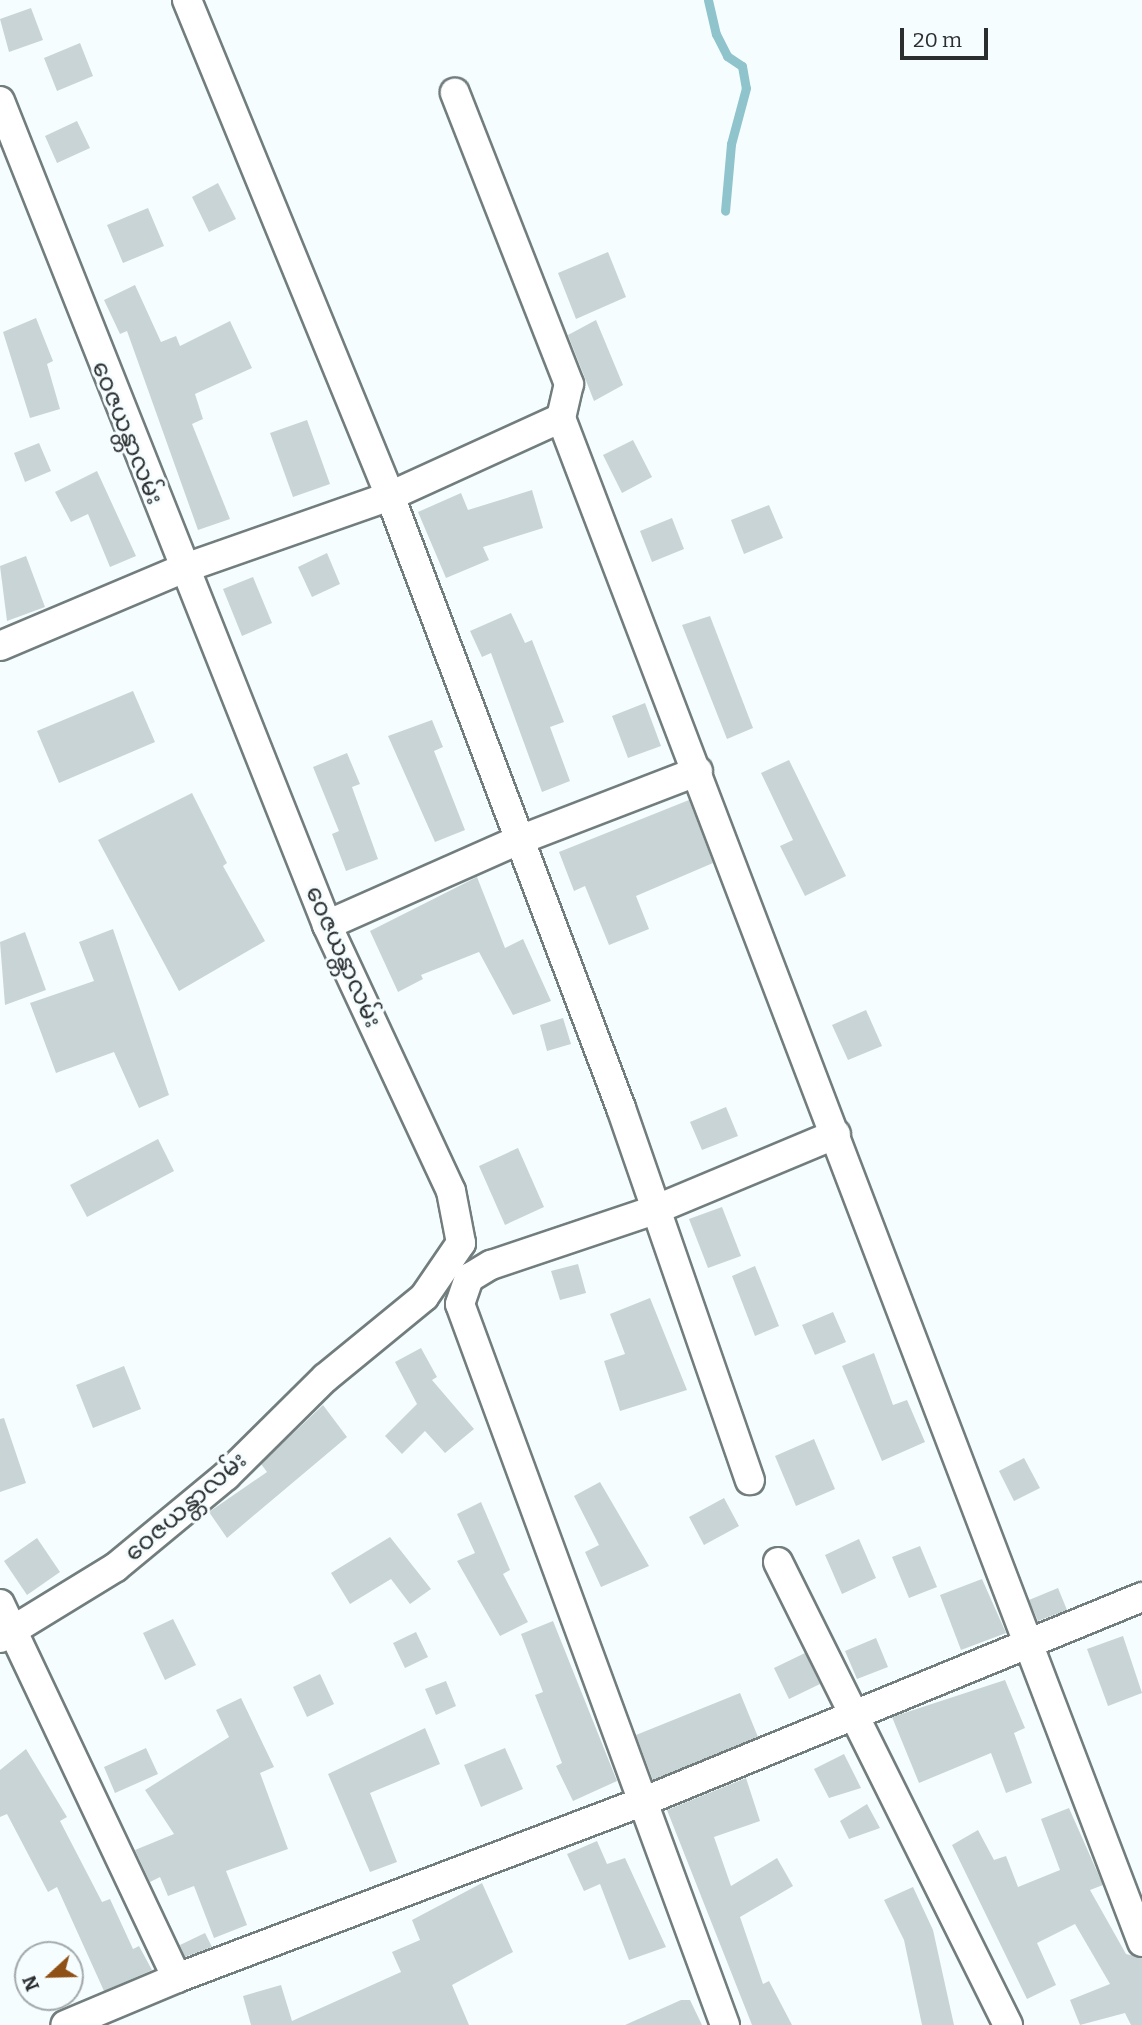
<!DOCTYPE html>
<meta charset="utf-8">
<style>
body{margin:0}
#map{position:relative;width:1142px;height:2025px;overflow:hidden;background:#f6fdfe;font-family:Bitter,"Noto Sans Myanmar",serif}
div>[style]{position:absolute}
.stream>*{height:9px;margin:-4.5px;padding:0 4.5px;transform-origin:4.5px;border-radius:4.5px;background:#8fc4cd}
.building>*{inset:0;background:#c9d4d6}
.roads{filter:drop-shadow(2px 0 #727d7e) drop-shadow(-2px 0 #727d7e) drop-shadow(0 2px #727d7e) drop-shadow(0 -2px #727d7e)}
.street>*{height:28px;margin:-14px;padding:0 14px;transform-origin:14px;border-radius:14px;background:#fff}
span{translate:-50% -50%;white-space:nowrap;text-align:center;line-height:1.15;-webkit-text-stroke:6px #f6fdfe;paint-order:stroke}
.street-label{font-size:24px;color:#2a2e2f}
.north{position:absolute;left:14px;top:1941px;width:70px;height:70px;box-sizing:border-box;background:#f6fdfe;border:2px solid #a4aaab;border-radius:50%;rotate:248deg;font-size:19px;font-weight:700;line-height:28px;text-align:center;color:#2a2e2f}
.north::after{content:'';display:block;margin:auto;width:24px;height:32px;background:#8e5014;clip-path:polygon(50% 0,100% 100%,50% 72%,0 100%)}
.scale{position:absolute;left:900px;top:28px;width:88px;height:32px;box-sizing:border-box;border:4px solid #2a2e2f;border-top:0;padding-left:9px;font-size:21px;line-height:24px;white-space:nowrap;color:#2a2e2f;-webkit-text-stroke:5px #f6fdfe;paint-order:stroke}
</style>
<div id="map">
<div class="stream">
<div style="left:708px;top:0;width:35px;rotate:77deg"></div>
<div style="left:716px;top:34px;width:25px;rotate:63deg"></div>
<div style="left:727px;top:56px;width:18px;rotate:34deg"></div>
<div style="left:742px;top:66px;width:22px;rotate:80deg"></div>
<div style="left:746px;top:88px;width:58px;rotate:105deg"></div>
<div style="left:731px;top:144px;width:67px;rotate:95.1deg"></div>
</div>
<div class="building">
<div style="clip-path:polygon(31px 8px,43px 40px,9px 52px,0 19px)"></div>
<div style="clip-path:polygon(80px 43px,93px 76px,57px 91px,44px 58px)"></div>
<div style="clip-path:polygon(77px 121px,90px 148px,57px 163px,45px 136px)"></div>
<div style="clip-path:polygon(218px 183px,236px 219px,209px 232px,192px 197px)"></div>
<div style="clip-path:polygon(148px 208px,164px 246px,123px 263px,107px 225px)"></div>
<div style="clip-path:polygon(608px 252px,626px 297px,576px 319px,558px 273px)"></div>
<div style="clip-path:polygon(135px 285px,161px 342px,176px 336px,180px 346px,230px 321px,252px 368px,195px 394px,203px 419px,192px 424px,230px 519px,198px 530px,127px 331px,120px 334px,104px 300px)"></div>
<div style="clip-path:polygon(36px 318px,53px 361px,47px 364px,60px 409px,30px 418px,3px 332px)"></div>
<div style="clip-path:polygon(596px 320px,623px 385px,594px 401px,568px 335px)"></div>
<div style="clip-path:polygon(307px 420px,330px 484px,293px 497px,270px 433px)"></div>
<div style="clip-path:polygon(633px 440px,652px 477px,622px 493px,603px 455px)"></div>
<div style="clip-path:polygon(39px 443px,51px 471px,25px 482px,14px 453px)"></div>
<div style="clip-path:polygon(97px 471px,136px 556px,110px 567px,88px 514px,71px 522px,55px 492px)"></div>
<div style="clip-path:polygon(532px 490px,543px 528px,483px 547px,489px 560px,446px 578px,418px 512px,461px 493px,468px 510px)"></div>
<div style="clip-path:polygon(769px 505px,783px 538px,744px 554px,731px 520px)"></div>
<div style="clip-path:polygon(672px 518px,684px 549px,652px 562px,640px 531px)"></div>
<div style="clip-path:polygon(327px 553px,340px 584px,312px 597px,298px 567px)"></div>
<div style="clip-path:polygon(26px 556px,45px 607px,7px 621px,0 566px)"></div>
<div style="clip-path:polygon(253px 577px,272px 623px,242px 636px,223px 589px)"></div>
<div style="clip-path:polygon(511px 613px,525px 643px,532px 640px,564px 722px,550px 727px,570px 781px,542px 792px,491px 653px,482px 657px,470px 631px)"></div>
<div style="clip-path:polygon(710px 616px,753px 728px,727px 739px,682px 625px)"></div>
<div style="clip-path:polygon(133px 691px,155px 742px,59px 783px,37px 731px)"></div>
<div style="clip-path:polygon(645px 703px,661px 746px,628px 758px,612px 716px)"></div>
<div style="clip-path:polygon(432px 720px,443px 747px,434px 751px,465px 830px,435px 842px,388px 736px)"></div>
<div style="clip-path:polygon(347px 753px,360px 784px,352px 787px,378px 859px,346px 871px,332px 834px,339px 831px,313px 767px)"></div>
<div style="clip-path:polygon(789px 760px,846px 876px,805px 896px,780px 846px,793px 840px,761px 773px)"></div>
<div style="clip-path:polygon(192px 793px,227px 863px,223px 866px,265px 941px,179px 991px,98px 840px)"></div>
<div style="clip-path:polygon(689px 800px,713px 863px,636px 896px,649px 929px,609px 945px,585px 886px,574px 891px,559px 852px)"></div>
<div style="clip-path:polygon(477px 877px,505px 948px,523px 939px,551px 1001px,513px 1015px,479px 952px,421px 975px,423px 979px,398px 992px,370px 931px)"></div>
<div style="clip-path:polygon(113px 929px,169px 1095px,139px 1108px,114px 1052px,56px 1073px,30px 1003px,94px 981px,79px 942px)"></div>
<div style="clip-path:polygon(25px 932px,46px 990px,5px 1005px,0 942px)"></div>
<div style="clip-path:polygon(866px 1010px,882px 1046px,848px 1060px,832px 1025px)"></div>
<div style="clip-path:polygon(563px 1018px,571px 1044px,547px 1051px,540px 1025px)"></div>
<div style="clip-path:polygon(726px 1107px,738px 1136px,702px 1150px,690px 1122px)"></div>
<div style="clip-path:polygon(158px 1139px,174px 1171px,87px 1217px,70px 1185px)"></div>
<div style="clip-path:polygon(518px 1148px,544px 1207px,505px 1225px,479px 1166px)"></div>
<div style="clip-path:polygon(722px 1207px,741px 1256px,708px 1268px,689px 1219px)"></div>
<div style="clip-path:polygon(578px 1264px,586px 1293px,560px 1300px,551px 1271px)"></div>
<div style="clip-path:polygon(755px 1266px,779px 1326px,755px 1336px,732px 1276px)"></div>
<div style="clip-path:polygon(650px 1298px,687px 1390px,620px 1411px,604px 1361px,625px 1354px,610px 1314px)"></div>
<div style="clip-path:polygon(833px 1312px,846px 1342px,815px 1355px,802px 1325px)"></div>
<div style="clip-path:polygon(421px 1348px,437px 1377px,432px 1380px,474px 1429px,445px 1453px,425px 1431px,402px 1454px,385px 1436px,417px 1404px,395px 1362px)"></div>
<div style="clip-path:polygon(874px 1353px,893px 1405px,907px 1400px,925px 1442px,882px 1461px,842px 1366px)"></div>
<div style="clip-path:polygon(124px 1366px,141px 1409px,93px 1428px,76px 1385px)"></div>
<div style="clip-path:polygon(323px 1405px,347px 1437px,227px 1538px,209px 1512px,267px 1472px,261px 1464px)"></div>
<div style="clip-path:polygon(4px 1418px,26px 1483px,0 1492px,0 1419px)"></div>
<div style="clip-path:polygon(814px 1439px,835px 1489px,796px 1506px,775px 1456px)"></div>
<div style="clip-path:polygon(1024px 1458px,1040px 1488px,1014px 1501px,999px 1471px)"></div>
<div style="clip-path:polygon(600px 1482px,649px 1566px,601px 1587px,585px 1552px,599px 1545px,574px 1496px)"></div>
<div style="clip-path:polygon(724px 1498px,739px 1526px,704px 1545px,689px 1517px)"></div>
<div style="clip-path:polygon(481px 1502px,510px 1570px,503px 1574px,528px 1622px,500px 1636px,457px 1561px,475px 1553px,457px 1514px)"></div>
<div style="clip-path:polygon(390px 1537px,431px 1589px,410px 1604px,391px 1579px,350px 1604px,331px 1573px)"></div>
<div style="clip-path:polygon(37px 1538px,60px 1572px,27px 1595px,4px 1561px)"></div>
<div style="clip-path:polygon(859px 1539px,876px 1578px,842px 1594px,825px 1555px)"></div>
<div style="clip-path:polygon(920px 1546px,937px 1587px,909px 1598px,892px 1557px)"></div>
<div style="clip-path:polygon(982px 1579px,1006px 1633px,961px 1650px,940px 1595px)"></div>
<div style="clip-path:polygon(1058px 1588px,1067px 1610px,1038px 1621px,1029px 1600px)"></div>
<div style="clip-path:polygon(173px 1619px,196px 1665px,165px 1680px,143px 1633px)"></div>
<div style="clip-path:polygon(553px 1621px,617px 1781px,573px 1801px,556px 1766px,562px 1763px,535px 1695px,543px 1692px,521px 1634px)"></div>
<div style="clip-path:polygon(416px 1632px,428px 1657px,405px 1668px,393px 1643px)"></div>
<div style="clip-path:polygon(1123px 1636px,1142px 1693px,1108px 1706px,1087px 1649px)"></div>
<div style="clip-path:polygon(876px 1638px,888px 1667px,857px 1679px,845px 1651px)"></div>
<div style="clip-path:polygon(805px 1653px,820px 1684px,789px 1699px,774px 1668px)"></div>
<div style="clip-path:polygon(320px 1674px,334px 1704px,307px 1717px,293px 1687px)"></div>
<div style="clip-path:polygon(1005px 1680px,1025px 1728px,1014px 1733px,1032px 1783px,1006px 1793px,991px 1753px,919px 1783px,892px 1717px)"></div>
<div style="clip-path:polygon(446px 1681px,456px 1706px,436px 1715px,425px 1689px)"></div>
<div style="clip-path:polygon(740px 1693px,758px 1737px,653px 1780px,636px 1735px)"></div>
<div style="clip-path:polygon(241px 1698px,274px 1767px,260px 1773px,288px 1849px,226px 1871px,247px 1925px,214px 1938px,194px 1886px,168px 1896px,160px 1877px,150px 1882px,135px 1850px,174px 1834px,145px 1790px,229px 1737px,216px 1710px)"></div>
<div style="clip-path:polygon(425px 1728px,440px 1764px,370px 1793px,397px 1862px,370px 1872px,328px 1774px)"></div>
<div style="clip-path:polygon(146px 1748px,158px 1774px,115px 1793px,104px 1767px)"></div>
<div style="clip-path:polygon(505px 1748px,523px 1789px,481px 1807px,464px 1765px)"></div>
<div style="clip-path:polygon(26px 1749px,67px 1817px,60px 1821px,102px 1902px,110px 1899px,133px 1949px,139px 1946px,152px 1970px,104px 1991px,57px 1887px,48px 1892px,7px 1814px,0 1817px,0 1770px)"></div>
<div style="clip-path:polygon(844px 1754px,861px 1788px,829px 1798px,814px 1769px)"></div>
<div style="clip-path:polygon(746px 1778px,760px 1821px,714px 1837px,731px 1886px,777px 1858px,793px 1886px,740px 1917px,763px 1984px,769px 1981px,792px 2025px,752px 2025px,667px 1810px)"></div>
<div style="clip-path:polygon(867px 1804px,880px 1828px,849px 1839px,840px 1821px)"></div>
<div style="clip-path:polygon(1069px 1808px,1103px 1885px,1090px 1890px,1126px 1954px,1142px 1958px,1142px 2025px,1131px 2025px,1125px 2013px,1080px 2025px,1070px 2000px,1110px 1984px,1075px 1924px,1037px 1943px,1056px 1985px,1027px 1999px,952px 1845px,978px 1830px,994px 1860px,1006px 1856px,1018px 1887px,1060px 1870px,1041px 1819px)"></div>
<div style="clip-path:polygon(597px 1841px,607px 1864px,625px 1858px,666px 1947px,629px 1960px,600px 1884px,584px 1891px,567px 1854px)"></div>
<div style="clip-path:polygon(482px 1883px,513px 1952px,452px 1985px,469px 2025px,251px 2025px,243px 1996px,281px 1985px,292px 2021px,401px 1972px,392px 1952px,420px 1940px,412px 1920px)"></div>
<div style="clip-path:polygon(913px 1887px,933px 1930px,954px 2025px,922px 2025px,904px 1940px,884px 1900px)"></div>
<div style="clip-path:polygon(205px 1933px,212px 1947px,185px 1957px,180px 1945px)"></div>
<div style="clip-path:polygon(681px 2000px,690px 2000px,702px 2025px,625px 2025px)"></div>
</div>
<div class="roads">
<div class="street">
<div style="left:187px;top:0;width:536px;rotate:67.74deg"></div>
<div style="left:390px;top:496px;width:654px;rotate:69.32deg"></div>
<div style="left:621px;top:1108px;width:394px;rotate:70.9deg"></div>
<div style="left:0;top:101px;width:887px;rotate:68.35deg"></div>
<div style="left:327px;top:925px;width:293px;rotate:65deg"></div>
<div style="left:451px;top:1191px;width:53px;rotate:79.1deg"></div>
<div style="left:461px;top:1243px;width:65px;rotate:124.4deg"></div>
<div style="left:424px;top:1297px;width:128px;rotate:140.7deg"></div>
<div style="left:325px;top:1378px;width:139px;rotate:135.3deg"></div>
<div style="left:226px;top:1476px;width:143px;rotate:140.4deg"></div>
<div style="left:116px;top:1567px;width:136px;rotate:148.5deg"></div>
<div style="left:561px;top:418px;width:1631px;rotate:69.13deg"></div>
<div style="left:0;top:646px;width:198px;rotate:-22.9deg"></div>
<div style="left:182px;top:569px;width:220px;rotate:-19.3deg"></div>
<div style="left:390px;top:496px;width:188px;rotate:-24.5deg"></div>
<div style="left:561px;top:418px;width:35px;rotate:-77deg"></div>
<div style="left:569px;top:384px;width:313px;rotate:-111.4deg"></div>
<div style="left:327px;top:925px;width:208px;rotate:-23.9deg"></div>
<div style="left:517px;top:841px;width:194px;rotate:-21.1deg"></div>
<div style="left:778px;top:1562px;width:517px;rotate:63.58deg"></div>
<div style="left:0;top:1604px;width:414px;rotate:64.7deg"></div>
<div style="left:177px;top:1978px;width:121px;rotate:157.2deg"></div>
<div style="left:177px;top:1978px;width:503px;rotate:-20.74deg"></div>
<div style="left:647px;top:1800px;width:535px;rotate:-22.3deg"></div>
<div style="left:725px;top:2025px;width:768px;rotate:-110.18deg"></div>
<div style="left:460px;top:1304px;width:28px;rotate:-71deg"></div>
<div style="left:469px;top:1278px;width:26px;rotate:-31deg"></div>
<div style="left:491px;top:1265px;width:175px;rotate:-18.6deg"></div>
<div style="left:657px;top:1209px;width:194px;rotate:-22.7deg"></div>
</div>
</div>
<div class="street-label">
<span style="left:127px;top:433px;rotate:68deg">ဝေဇယန္တာလမ်း</span>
<span style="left:343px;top:957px;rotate:66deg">ဝေဇယန္တာလမ်း</span>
<span style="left:186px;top:1507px;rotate:-41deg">ဝေဇယန္တာလမ်း</span>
</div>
<div class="north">N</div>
<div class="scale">20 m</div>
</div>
